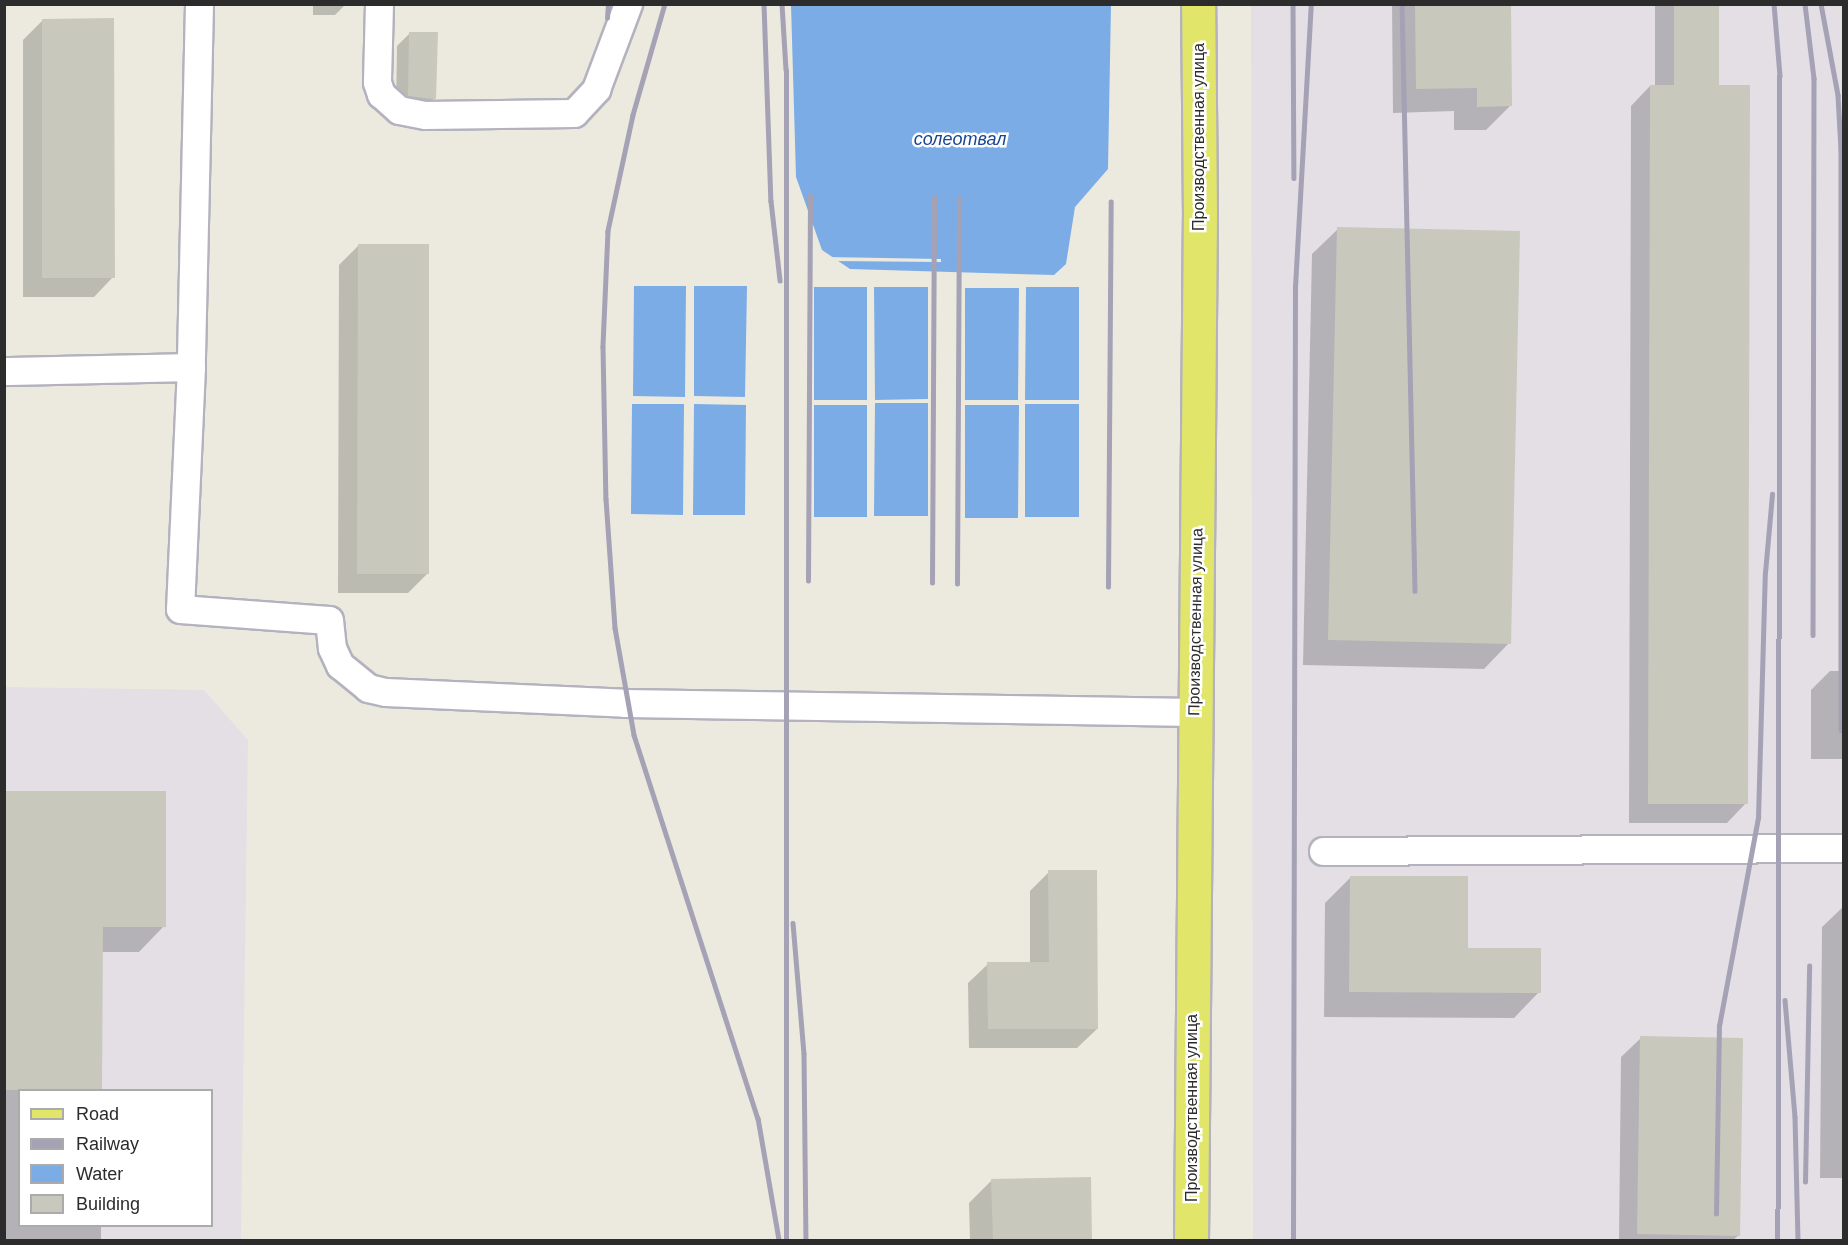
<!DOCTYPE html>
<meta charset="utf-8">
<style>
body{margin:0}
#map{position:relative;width:1848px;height:1245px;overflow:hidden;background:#eceadf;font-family:Arial,sans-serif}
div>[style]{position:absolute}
.industrial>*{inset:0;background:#e3dfe5}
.water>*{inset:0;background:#7bace6}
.pier>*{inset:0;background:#eceadf}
.shadow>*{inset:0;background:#0003}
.building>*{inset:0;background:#c8c8bd}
.roads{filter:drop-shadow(2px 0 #b4b2be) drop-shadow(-2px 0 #b4b2be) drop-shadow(0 2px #b4b2be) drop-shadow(0 -2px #b4b2be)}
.minor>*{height:27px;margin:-13.5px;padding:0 13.5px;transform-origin:13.5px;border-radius:13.5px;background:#fff}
.major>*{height:33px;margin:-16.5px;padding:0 16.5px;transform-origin:16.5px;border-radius:16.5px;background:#e1e66a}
.rail>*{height:4.5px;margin:-2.25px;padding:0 2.25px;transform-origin:2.25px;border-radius:2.25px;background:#a4a2b4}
span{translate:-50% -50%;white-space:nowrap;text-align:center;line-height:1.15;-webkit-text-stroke:5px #fff;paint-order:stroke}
.street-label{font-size:16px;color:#2c2c2c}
.water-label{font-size:18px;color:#184793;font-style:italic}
.frame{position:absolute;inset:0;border:6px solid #2c2c2c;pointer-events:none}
.legend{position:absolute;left:18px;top:1089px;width:195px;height:138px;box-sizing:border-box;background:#fff;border:2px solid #ababab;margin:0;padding:8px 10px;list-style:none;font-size:18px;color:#2c2c2c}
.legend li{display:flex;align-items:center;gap:12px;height:30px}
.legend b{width:30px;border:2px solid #ababab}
</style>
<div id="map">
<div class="industrial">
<div style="clip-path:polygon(1251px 5px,1843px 5px,1843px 1240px,1253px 1240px)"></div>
<div style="clip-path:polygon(evenodd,5px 687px,204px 690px,248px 740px,241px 1240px,5px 1240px,5px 687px,20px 1090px,212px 1090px,212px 1226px,20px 1226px,20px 1090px)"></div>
</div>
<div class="water">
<div style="clip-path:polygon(791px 5px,1111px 5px,1108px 169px,1075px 207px,1066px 264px,1054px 275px,850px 269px,822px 250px,796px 177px)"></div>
<div style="clip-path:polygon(634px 286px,686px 286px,685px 397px,633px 396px)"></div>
<div style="clip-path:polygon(694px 286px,747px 286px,745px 397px,694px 396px)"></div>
<div style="clip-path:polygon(814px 287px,867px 287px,867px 400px,814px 400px)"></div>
<div style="clip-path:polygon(874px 287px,928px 287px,928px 399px,875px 400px)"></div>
<div style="clip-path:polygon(1026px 287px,1079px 287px,1079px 400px,1025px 400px)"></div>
<div style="clip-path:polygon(965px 288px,1019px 288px,1018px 400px,965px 400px)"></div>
<div style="clip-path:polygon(875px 403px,928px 403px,928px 516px,874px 516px)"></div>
<div style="clip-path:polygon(632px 404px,684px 404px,683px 515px,631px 514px)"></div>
<div style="clip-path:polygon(694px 404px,746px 405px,745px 515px,693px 515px)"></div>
<div style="clip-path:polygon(1025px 404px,1079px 404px,1079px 517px,1025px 517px)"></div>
<div style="clip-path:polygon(814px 405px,867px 405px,867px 517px,814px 517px)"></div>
<div style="clip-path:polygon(965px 405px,1019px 405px,1018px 518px,965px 518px)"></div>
</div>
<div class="pier">
<div style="clip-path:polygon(826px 257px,941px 259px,941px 262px,831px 261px)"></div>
</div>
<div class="shadow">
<div style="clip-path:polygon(313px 4px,346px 4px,335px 15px,313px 15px)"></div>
<div style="clip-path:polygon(1392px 4px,1509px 4px,1510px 106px,1486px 130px,1454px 130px,1454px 111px,1393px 113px)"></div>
<div style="clip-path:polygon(1655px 4px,1717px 4px,1717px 87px,1746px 803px,1727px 823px,1629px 823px,1631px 106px,1650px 86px,1655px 86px)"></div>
<div style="clip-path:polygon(43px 20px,113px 277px,94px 297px,23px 297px,23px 40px)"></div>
<div style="clip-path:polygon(410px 33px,435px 98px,422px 111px,396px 108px,397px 46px)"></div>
<div style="clip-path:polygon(1338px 229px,1509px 643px,1484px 669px,1303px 665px,1312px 254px)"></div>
<div style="clip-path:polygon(358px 246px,427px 574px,408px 593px,338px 593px,339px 265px)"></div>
<div style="clip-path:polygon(1830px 671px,1844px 671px,1844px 759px,1811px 759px,1811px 690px)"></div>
<div style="clip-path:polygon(4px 792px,164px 926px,139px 952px,101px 952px,101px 1090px,20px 1090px,20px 1226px,101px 1226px,101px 1240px,4px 1240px)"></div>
<div style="clip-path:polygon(1049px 872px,1097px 1029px,1077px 1048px,969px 1048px,968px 983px,988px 964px,1030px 963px,1030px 891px)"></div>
<div style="clip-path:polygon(1350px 878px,1467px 949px,1539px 992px,1514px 1018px,1324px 1017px,1325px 903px)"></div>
<div style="clip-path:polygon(1844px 906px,1844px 1178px,1820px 1178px,1822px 927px)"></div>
<div style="clip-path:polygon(1641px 1038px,1739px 1235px,1733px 1240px,1619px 1240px,1621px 1057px)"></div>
<div style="clip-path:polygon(1089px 1178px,1091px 1240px,970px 1240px,969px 1203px,992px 1180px)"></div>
</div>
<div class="building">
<div style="clip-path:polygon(1415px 4px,1511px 4px,1512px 106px,1477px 107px,1477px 88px,1416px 89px)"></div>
<div style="clip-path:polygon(1674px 4px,1719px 4px,1719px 85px,1750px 85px,1748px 804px,1648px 804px,1650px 85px,1674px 85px)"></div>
<div style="clip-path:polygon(114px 18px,115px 278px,42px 278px,42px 19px)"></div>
<div style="clip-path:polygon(409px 32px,438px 32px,436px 99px,408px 96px)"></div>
<div style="clip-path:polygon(1337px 227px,1520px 231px,1511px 644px,1328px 640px)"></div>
<div style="clip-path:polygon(358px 244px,429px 244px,429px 574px,357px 574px)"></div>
<div style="clip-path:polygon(4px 791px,166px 791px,166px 927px,103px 927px,102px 1090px,4px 1090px)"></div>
<div style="clip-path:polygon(1048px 870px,1097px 870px,1098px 1029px,988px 1029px,987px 962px,1049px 962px)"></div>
<div style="clip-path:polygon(1350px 876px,1468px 876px,1468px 948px,1541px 948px,1541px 993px,1349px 992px)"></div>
<div style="clip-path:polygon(1640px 1036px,1743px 1038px,1740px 1236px,1637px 1234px)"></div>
<div style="clip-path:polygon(1091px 1177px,1092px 1240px,993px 1240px,991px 1179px)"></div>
</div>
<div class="roads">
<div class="minor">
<div style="left:199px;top:4px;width:363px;rotate:91.3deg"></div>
<div style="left:191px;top:367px;width:242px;rotate:92.6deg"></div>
<div style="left:180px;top:609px;width:149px;rotate:4.2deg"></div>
<div style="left:329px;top:620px;width:28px;rotate:84deg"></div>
<div style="left:332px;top:648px;width:19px;rotate:65deg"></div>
<div style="left:340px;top:665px;width:36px;rotate:39deg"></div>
<div style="left:368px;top:688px;width:18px;rotate:13deg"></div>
<div style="left:386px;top:692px;width:239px;rotate:2.6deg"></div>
<div style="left:625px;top:703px;width:570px;rotate:0.9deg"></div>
<div style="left:379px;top:4px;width:78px;rotate:91.5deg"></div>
<div style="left:377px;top:82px;width:13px;rotate:72deg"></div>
<div style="left:381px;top:94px;width:24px;rotate:42deg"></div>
<div style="left:399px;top:110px;width:26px;rotate:11deg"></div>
<div style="left:425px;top:115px;width:149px;rotate:-0.8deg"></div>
<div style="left:574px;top:113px;width:33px;rotate:-47deg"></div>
<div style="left:596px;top:89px;width:91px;rotate:-69.4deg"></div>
<div style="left:4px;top:371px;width:187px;rotate:-1.2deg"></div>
<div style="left:1323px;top:851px;width:521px;rotate:-0.33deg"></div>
</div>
<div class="major">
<div style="left:1191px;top:1240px;width:1024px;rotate:-89.5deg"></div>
<div style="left:1200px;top:216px;width:212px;rotate:-90.5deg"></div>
</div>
</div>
<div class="rail">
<div style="left:665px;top:4px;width:116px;rotate:106.1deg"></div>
<div style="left:633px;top:115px;width:119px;rotate:102.2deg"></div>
<div style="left:608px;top:231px;width:116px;rotate:92.5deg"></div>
<div style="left:603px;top:347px;width:152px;rotate:88.9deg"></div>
<div style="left:606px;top:499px;width:129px;rotate:86deg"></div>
<div style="left:615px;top:628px;width:109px;rotate:79.9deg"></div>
<div style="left:634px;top:735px;width:403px;rotate:72.1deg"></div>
<div style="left:758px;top:1118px;width:124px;rotate:80.2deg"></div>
<div style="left:764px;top:4px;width:197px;rotate:88deg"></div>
<div style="left:771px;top:201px;width:80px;rotate:83.5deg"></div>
<div style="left:782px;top:4px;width:66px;rotate:86.5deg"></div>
<div style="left:786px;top:70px;width:1170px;rotate:90deg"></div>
<div style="left:1293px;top:4px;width:174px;rotate:89.7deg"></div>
<div style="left:1402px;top:4px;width:587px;rotate:88.73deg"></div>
<div style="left:1774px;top:4px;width:72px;rotate:85.2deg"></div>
<div style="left:1780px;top:76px;width:1164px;rotate:90.1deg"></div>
<div style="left:1805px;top:4px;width:75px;rotate:83.1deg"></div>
<div style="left:1814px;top:78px;width:557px;rotate:90.1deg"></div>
<div style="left:1821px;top:4px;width:93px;rotate:79.4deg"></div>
<div style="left:1838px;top:95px;width:55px;rotate:86.9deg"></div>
<div style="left:1841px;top:150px;width:580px;rotate:90deg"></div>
<div style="left:607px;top:18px;width:14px;rotate:-86deg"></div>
<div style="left:808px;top:581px;width:385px;rotate:-89.7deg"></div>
<div style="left:932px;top:583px;width:385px;rotate:-89.7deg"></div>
<div style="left:957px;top:584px;width:386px;rotate:-89.7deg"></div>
<div style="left:1108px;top:587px;width:385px;rotate:-89.6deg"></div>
<div style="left:793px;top:923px;width:131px;rotate:85.2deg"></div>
<div style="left:804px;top:1054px;width:186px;rotate:89.4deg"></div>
<div style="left:1785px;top:1000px;width:117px;rotate:85.1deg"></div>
<div style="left:1795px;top:1117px;width:123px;rotate:88.6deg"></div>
<div style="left:1805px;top:1182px;width:216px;rotate:-88.9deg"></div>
<div style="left:1716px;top:1214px;width:188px;rotate:-89.1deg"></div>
<div style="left:1719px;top:1026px;width:212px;rotate:-79.4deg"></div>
<div style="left:1758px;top:818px;width:245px;rotate:-88.4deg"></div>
<div style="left:1765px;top:573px;width:79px;rotate:-84.9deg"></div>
<div style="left:1293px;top:1240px;width:953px;rotate:-89.88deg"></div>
<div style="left:1295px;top:287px;width:283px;rotate:-86.8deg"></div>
</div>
<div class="street-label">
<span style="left:1199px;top:137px;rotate:-90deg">Производственная улица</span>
<span style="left:1196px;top:622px;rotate:-89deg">Производственная улица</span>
<span style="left:1192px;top:1108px;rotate:-90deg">Производственная улица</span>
</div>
<div class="water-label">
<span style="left:960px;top:139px">солеотвал</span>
</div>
<div class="frame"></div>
<ul class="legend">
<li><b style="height:8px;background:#e1e66a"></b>Road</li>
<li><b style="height:8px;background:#a4a2b4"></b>Railway</li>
<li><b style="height:16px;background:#7bace6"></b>Water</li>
<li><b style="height:16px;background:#c8c8bd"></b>Building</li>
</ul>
</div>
